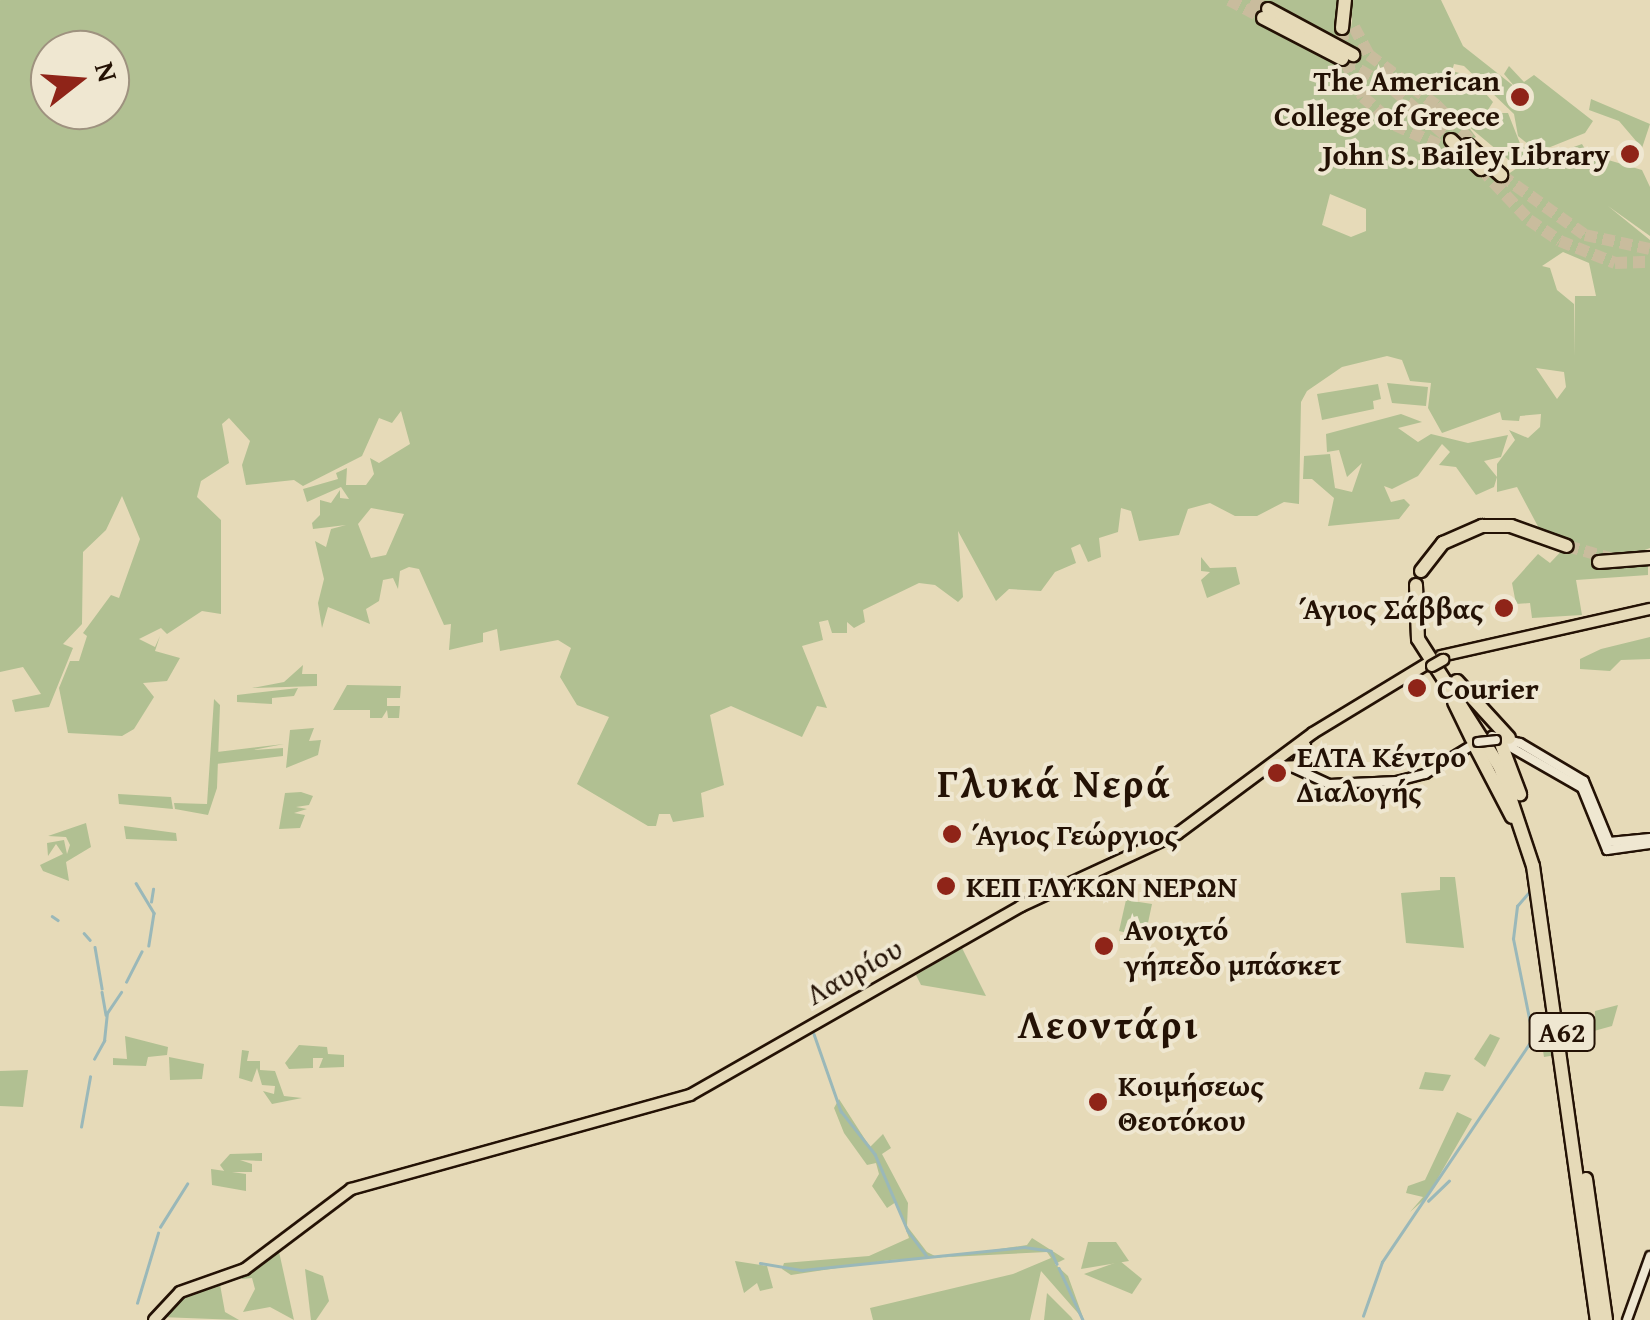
<!DOCTYPE html>
<meta charset="utf-8">
<style>
body{margin:0}
#map{position:relative;width:1650px;height:1320px;overflow:hidden;background:#e6dab8;font-family:"Gentium Book Plus",serif}
div>[style]{position:absolute}
.green>*{inset:0;background:#b1c092}
.stream>*{height:2.5px;margin:-1.25px;padding:0 1.25px;transform-origin:1.25px;border-radius:1.25px;background:#9ab8b9}
.motorway-tunnel>*{height:12px;margin-top:-6px;transform-origin:0;background:repeating-linear-gradient(90deg,#c9bc9d 0 12px,transparent 0 18px)}
.roads{filter:drop-shadow(2px 0 #241205) drop-shadow(-2px 0 #241205) drop-shadow(0 2px #241205) drop-shadow(0 -2px #241205)}
.secondary>*{height:8px;margin:-4px;padding:0 4px;transform-origin:4px;border-radius:4px;background:#efe7d1}
.primary>*{height:10px;margin:-5px;padding:0 5px;transform-origin:5px;border-radius:5px;background:#e6dab8}
.motorway>*{height:12px;margin:-6px;padding:0 6px;transform-origin:6px;border-radius:6px;background:#e6dab8}
.bridges{filter:drop-shadow(2px 0 #241205) drop-shadow(-2px 0 #241205) drop-shadow(0 2px #241205) drop-shadow(0 -2px #241205)}
.secondary-bridge>*{height:8px;margin:-4px;padding:0 4px;transform-origin:4px;border-radius:4px;background:#efe7d1}
.primary-bridge>*{height:10px;margin:-5px;padding:0 5px;transform-origin:5px;border-radius:5px;background:#e6dab8}
.dots>*{width:28px;height:28px;translate:-50% -50%;box-sizing:border-box;border:5px solid #efe7d1;border-radius:50%}
span{translate:-50% -50%;white-space:nowrap;text-align:center;line-height:1.15;-webkit-text-stroke:8px #efe7d1;paint-order:stroke}
.shield-label span{padding:2px 8px;background:#efe7d1;border:2px solid;border-radius:8px;-webkit-text-stroke-width:0}
.shield-label{font-size:28px;color:#241205;font-weight:700}
.poi-label{font-size:30px;color:#241205;font-weight:700}
.right{translate:-100% -50%;text-align:right}
.left{translate:0 -50%;text-align:left}
.street-label{font-size:30px;color:#241205}
.district-label{font-size:40px;color:#241205;font-weight:700;letter-spacing:2.5px}
.north{position:absolute;left:30px;top:30px;width:100px;height:100px;box-sizing:border-box;background:#efe7d1;border:2px solid #9e927f;border-radius:50%;rotate:73deg;font-size:28px;font-weight:700;line-height:40px;text-align:center;color:#241205}
.north::after{content:'';display:block;margin:auto;width:35px;height:45px;background:#8f2418;clip-path:polygon(50% 0,100% 100%,50% 72%,0 100%)}
</style>
<div id="map">
<div class="green">
<div style="clip-path:polygon(evenodd,0 0,1339px 0,1336px 30px,1348px 0,1352px 28px,1352px 0,1441px 0,1463px 46px,1515px 87px,1504px 74px,1509px 66px,1524px 82px,1534px 75px,1593px 121px,1585px 133px,1538px 152px,1518px 136px,1514px 114px,1464px 66px,1454px 64px,1452px 71px,1470px 76px,1493px 102px,1486px 113px,1508px 113px,1521px 146px,1546px 157px,1582px 144px,1588px 154px,1642px 170px,1650px 187px,1650px 236px,1608px 206px,1650px 240px,1650px 548px,1599px 567px,1648px 563px,1648px 575px,1576px 580px,1582px 615px,1532px 618px,1530px 603px,1516px 604px,1512px 583px,1538px 554px,1550px 563px,1569px 543px,1542px 534px,1517px 487px,1497px 492px,1497px 464px,1515px 440px,1509px 430px,1528px 438px,1540px 427px,1541px 414px,1520px 416px,1519px 421px,1502px 420px,1500px 412px,1442px 433px,1428px 408px,1431px 383px,1410px 381px,1402px 360px,1387px 356px,1342px 367px,1307px 391px,1301px 402px,1299px 504px,1284px 502px,1257px 516px,1235px 516px,1210px 503px,1188px 509px,1179px 535px,1139px 541px,1131px 511px,1121px 508px,1118px 532px,1099px 538px,1101px 557px,1088px 562px,1080px 544px,1071px 548px,1076px 563px,1055px 572px,1041px 591px,1009px 589px,996px 601px,958px 531px,963px 597px,958px 602px,935px 585px,919px 583px,863px 610px,865px 622px,854px 628px,847px 622px,847px 633px,832px 633px,828px 620px,819px 622px,823px 640px,802px 646px,827px 708px,817px 706px,802px 737px,731px 706px,710px 715px,724px 785px,701px 793px,704px 817px,673px 822px,670px 814px,659px 814px,656px 826px,648px 826px,577px 784px,609px 717px,577px 705px,560px 677px,571px 648px,558px 640px,500px 651px,497px 629px,483px 633px,483px 642px,449px 650px,451px 624px,444px 625px,419px 569px,409px 567px,400px 571px,398px 589px,393px 578px,383px 580px,379px 601px,366px 609px,370px 624px,328px 607px,322px 628px,318px 603px,324px 579px,315px 541px,326px 547px,331px 529px,346px 525px,313px 529px,312px 523px,320px 515px,320px 500px,331px 503px,340px 490px,340px 498px,349px 499px,341px 487px,307px 502px,303px 489px,338px 479px,336px 473px,347px 468px,346px 485px,366px 485px,374px 474px,370px 458px,379px 463px,410px 444px,401px 411px,392px 423px,379px 418px,362px 456px,303px 486px,294px 480px,246px 485px,242px 465px,250px 441px,229px 418px,222px 424px,229px 463px,201px 481px,197px 497px,221px 520px,221px 614px,202px 611px,167px 634px,161px 628px,139px 639px,155px 647px,160px 636px,155px 651px,180px 658px,167px 681px,143px 683px,154px 697px,134px 729px,122px 736px,68px 733px,59px 688px,70px 661px,79px 661px,87px 636px,83px 633px,111px 595px,119px 598px,140px 539px,122px 496px,106px 530px,83px 552px,82px 624px,63px 644px,73px 648px,49px 707px,15px 712px,12px 700px,41px 694px,23px 667px,0 672px,0 0,50px 50px,110px 50px,110px 110px,50px 110px,50px 50px,0 0,1467px 125px,1516px 166px,1517px 168px,1501px 179px,1486px 165px,1476px 173px,1450px 152px,1476px 137px,1467px 125px,0 0,1330px 194px,1366px 209px,1366px 231px,1351px 237px,1322px 225px,1330px 194px,0 0,1563px 252px,1589px 263px,1596px 296px,1575px 296px,1574px 357px,1574px 304px,1557px 290px,1550px 268px,1542px 266px,1563px 252px,0 0,1536px 368px,1564px 372px,1566px 387px,1557px 399px,1536px 368px,0 0,371px 508px,404px 514px,386px 555px,371px 558px,358px 524px,371px 508px)"></div>
<div style="clip-path:polygon(1591px 99px,1650px 124px,1642px 148px,1619px 121px,1589px 110px)"></div>
<div style="clip-path:polygon(1387px 383px,1428px 387px,1426px 406px,1392px 403px)"></div>
<div style="clip-path:polygon(1378px 384px,1381px 399px,1373px 401px,1374px 409px,1322px 420px,1317px 394px)"></div>
<div style="clip-path:polygon(1401px 414px,1422px 422px,1398px 428px,1418px 442px,1431px 434px,1468px 443px,1508px 435px,1501px 457px,1484px 461px,1497px 477px,1494px 487px,1476px 495px,1456px 467px,1439px 465px,1450px 452px,1442px 444px,1418px 476px,1392px 489px,1384px 486px,1391px 502px,1404px 499px,1410px 505px,1399px 519px,1328px 526px,1334px 498px,1312px 479px,1303px 479px,1304px 456px,1330px 454px,1335px 488px,1352px 492px,1362px 463px,1347px 477px,1339px 450px,1327px 452px,1326px 434px)"></div>
<div style="clip-path:polygon(1201px 557px,1210px 568px,1236px 567px,1240px 584px,1207px 598px,1201px 580px,1210px 572px,1201px 571px)"></div>
<div style="clip-path:polygon(1650px 637px,1650px 659px,1621px 660px,1610px 671px,1580px 669px,1580px 659px,1601px 649px)"></div>
<div style="clip-path:polygon(303px 665px,302px 674px,317px 674px,317px 686px,252px 688px,284px 682px)"></div>
<div style="clip-path:polygon(347px 685px,401px 686px,400px 698px,387px 698px,387px 706px,400px 706px,399px 718px,388px 718px,387px 710px,382px 718px,370px 718px,370px 710px,333px 710px)"></div>
<div style="clip-path:polygon(298px 688px,294px 696px,272px 698px,272px 704px,237px 702px,237px 695px)"></div>
<div style="clip-path:polygon(214px 699px,220px 705px,217px 788px,208px 815px,175px 809px,174px 803px,207px 804px)"></div>
<div style="clip-path:polygon(314px 728px,309px 741px,321px 740px,318px 755px,286px 768px,290px 730px)"></div>
<div style="clip-path:polygon(284px 744px,253px 750px,283px 748px,283px 756px,216px 764px,217px 752px)"></div>
<div style="clip-path:polygon(301px 792px,313px 796px,309px 805px,296px 807px,307px 809px,294px 813px,305px 815px,300px 828px,279px 829px,285px 793px)"></div>
<div style="clip-path:polygon(118px 794px,171px 797px,173px 809px,119px 804px)"></div>
<div style="clip-path:polygon(86px 823px,91px 847px,66px 862px,69px 881px,43px 871px,40px 865px,63px 854px,56px 844px,48px 856px,47px 843px,64px 840px,67px 854px,70px 845px,66px 837px,48px 836px)"></div>
<div style="clip-path:polygon(124px 826px,176px 833px,177px 841px,126px 839px)"></div>
<div style="clip-path:polygon(1440px 877px,1455px 877px,1464px 948px,1406px 943px,1401px 893px,1440px 890px)"></div>
<div style="clip-path:polygon(1126px 900px,1152px 904px,1145px 937px,1119px 931px)"></div>
<div style="clip-path:polygon(962px 948px,986px 996px,921px 985px,916px 975px)"></div>
<div style="clip-path:polygon(1618px 1005px,1612px 1026px,1594px 1031px,1595px 1011px)"></div>
<div style="clip-path:polygon(1551px 1016px,1556px 1055px,1544px 1057px,1538px 1019px)"></div>
<div style="clip-path:polygon(1490px 1034px,1500px 1038px,1485px 1067px,1474px 1059px)"></div>
<div style="clip-path:polygon(125px 1036px,168px 1047px,167px 1055px,148px 1057px,146px 1066px,113px 1065px,113px 1058px,127px 1059px)"></div>
<div style="clip-path:polygon(299px 1045px,327px 1047px,328px 1054px,344px 1055px,344px 1067px,319px 1068px,323px 1058px,313px 1058px,313px 1068px,289px 1069px,285px 1063px)"></div>
<div style="clip-path:polygon(242px 1050px,249px 1051px,247px 1061px,260px 1061px,260px 1070px,275px 1071px,284px 1096px,302px 1098px,272px 1104px,263px 1091px,274px 1094px,275px 1086px,262px 1085px,257px 1068px,252px 1082px,239px 1078px)"></div>
<div style="clip-path:polygon(169px 1057px,204px 1064px,202px 1079px,170px 1080px)"></div>
<div style="clip-path:polygon(28px 1070px,23px 1107px,0 1106px,0 1071px)"></div>
<div style="clip-path:polygon(1425px 1072px,1451px 1075px,1443px 1091px,1419px 1089px)"></div>
<div style="clip-path:polygon(839px 1099px,870px 1147px,883px 1134px,891px 1148px,882px 1154px,908px 1203px,907px 1226px,927px 1252px,939px 1258px,1027px 1245px,1032px 1238px,1065px 1259px,1055px 1264px,1068px 1276px,1084px 1320px,1041px 1271px,1030px 1320px,873px 1320px,870px 1308px,1013px 1274px,1051px 1258px,1047px 1252px,890px 1260px,791px 1275px,782px 1269px,784px 1263px,869px 1256px,909px 1238px,896px 1202px,887px 1208px,872px 1186px,879px 1174px,876px 1163px,867px 1165px,844px 1133px,834px 1108px)"></div>
<div style="clip-path:polygon(1457px 1112px,1472px 1119px,1427px 1197px,1410px 1212px,1423px 1197px,1406px 1193px,1408px 1186px,1425px 1180px)"></div>
<div style="clip-path:polygon(262px 1153px,262px 1161px,240px 1160px,252px 1164px,252px 1172px,225px 1172px,220px 1165px,230px 1154px)"></div>
<div style="clip-path:polygon(211px 1169px,246px 1174px,246px 1191px,212px 1185px)"></div>
<div style="clip-path:polygon(1088px 1242px,1116px 1242px,1129px 1261px,1081px 1269px)"></div>
<div style="clip-path:polygon(278px 1247px,294px 1320px,270px 1307px,243px 1312px,255px 1289px,252px 1278px,242px 1279px,241px 1272px)"></div>
<div style="clip-path:polygon(735px 1261px,767px 1266px,773px 1288px,760px 1291px,757px 1283px,744px 1293px)"></div>
<div style="clip-path:polygon(1120px 1261px,1142px 1279px,1132px 1294px,1084px 1274px)"></div>
<div style="clip-path:polygon(305px 1269px,323px 1276px,329px 1301px,316px 1320px,311px 1320px)"></div>
<div style="clip-path:polygon(219px 1279px,225px 1312px,239px 1320px,160px 1317px,180px 1295px)"></div>
<div style="clip-path:polygon(1047px 1293px,1071px 1317px,1073px 1320px,1044px 1320px)"></div>
</div>
<div class="stream">
<div style="left:136px;top:883px;width:35px;rotate:59deg"></div>
<div style="left:154px;top:913px;width:33px;rotate:99deg"></div>
<div style="left:151px;top:902px;width:13px;rotate:-81deg"></div>
<div style="left:52px;top:916px;width:7px;rotate:34deg"></div>
<div style="left:84px;top:933px;width:9px;rotate:49deg"></div>
<div style="left:95px;top:947px;width:42px;rotate:80.3deg"></div>
<div style="left:126px;top:982px;width:34px;rotate:-63deg"></div>
<div style="left:102px;top:992px;width:23px;rotate:80deg"></div>
<div style="left:814px;top:1034px;width:82px;rotate:70.7deg"></div>
<div style="left:841px;top:1111px;width:55px;rotate:51.7deg"></div>
<div style="left:875px;top:1154px;width:84px;rotate:66.8deg"></div>
<div style="left:908px;top:1231px;width:31px;rotate:53deg"></div>
<div style="left:94px;top:1059px;width:21px;rotate:-61deg"></div>
<div style="left:104px;top:1041px;width:28px;rotate:-84deg"></div>
<div style="left:107px;top:1013px;width:25px;rotate:-56deg"></div>
<div style="left:81px;top:1127px;width:51px;rotate:-79.8deg"></div>
<div style="left:1428px;top:1201px;width:29px;rotate:-44deg"></div>
<div style="left:160px;top:1227px;width:51px;rotate:-57.9deg"></div>
<div style="left:760px;top:1263px;width:43px;rotate:9.5deg"></div>
<div style="left:802px;top:1270px;width:223px;rotate:-5.9deg"></div>
<div style="left:1024px;top:1247px;width:27px;rotate:8deg"></div>
<div style="left:1051px;top:1251px;width:14px;rotate:65deg"></div>
<div style="left:1059px;top:1268px;width:57px;rotate:65.2deg"></div>
<div style="left:137px;top:1303px;width:73px;rotate:-73.3deg"></div>
<div style="left:1363px;top:1316px;width:57px;rotate:-70.6deg"></div>
<div style="left:1382px;top:1262px;width:270px;rotate:-56deg"></div>
<div style="left:1533px;top:1038px;width:101px;rotate:-101.4deg"></div>
<div style="left:1513px;top:939px;width:33px;rotate:-83deg"></div>
<div style="left:1517px;top:906px;width:20px;rotate:-49deg"></div>
</div>
<div class="motorway-tunnel">
<div style="left:1229px;top:0;width:38px;rotate:28deg"></div>
<div style="left:1251px;top:0;width:19px;rotate:28deg"></div>
<div style="left:1354px;top:27px;width:32px;rotate:62deg"></div>
<div style="left:1369px;top:55px;width:84px;rotate:36.7deg"></div>
<div style="left:1436px;top:105px;width:52px;rotate:45.8deg"></div>
<div style="left:1342px;top:28px;width:33px;rotate:85deg"></div>
<div style="left:1345px;top:61px;width:40px;rotate:63.4deg"></div>
<div style="left:1363px;top:97px;width:43px;rotate:41.2deg"></div>
<div style="left:1395px;top:125px;width:61px;rotate:24.1deg"></div>
<div style="left:1344px;top:61px;width:58px;rotate:30.1deg"></div>
<div style="left:1394px;top:90px;width:76px;rotate:41.3deg"></div>
<div style="left:1481px;top:169px;width:70px;rotate:46.7deg"></div>
<div style="left:1529px;top:220px;width:37px;rotate:34deg"></div>
<div style="left:1560px;top:241px;width:59px;rotate:21.8deg"></div>
<div style="left:1615px;top:263px;width:35px;rotate:-2deg"></div>
<div style="left:1501px;top:175px;width:103px;rotate:35.5deg"></div>
<div style="left:1585px;top:235px;width:66px;rotate:12.2deg"></div>
<div style="left:1567px;top:546px;width:48px;rotate:15.8deg"></div>
</div>
<div class="roads">
<div class="secondary">
<div style="left:1492px;top:736px;width:29px;rotate:14deg"></div>
<div style="left:1520px;top:743px;width:74px;rotate:30.7deg"></div>
<div style="left:1584px;top:781px;width:66px;rotate:67.7deg"></div>
<div style="left:1609px;top:842px;width:41px;rotate:-5.6deg"></div>
<div style="left:1500px;top:741px;width:95px;rotate:29.8deg"></div>
<div style="left:1582px;top:788px;width:67px;rotate:68deg"></div>
<div style="left:1607px;top:850px;width:43px;rotate:-7.9deg"></div>
<div style="left:1292px;top:767px;width:41px;rotate:24.7deg"></div>
<div style="left:1329px;top:784px;width:68px;rotate:-2.5deg"></div>
<div style="left:1397px;top:781px;width:29px;rotate:-14deg"></div>
<div style="left:1425px;top:774px;width:57px;rotate:-31.5deg"></div>
<div style="left:1627px;top:1320px;width:68px;rotate:-70.2deg"></div>
</div>
<div class="primary">
<div style="left:1441px;top:656px;width:214px;rotate:-12.7deg"></div>
<div style="left:1273px;top:767px;width:24px;rotate:-2deg"></div>
<div style="left:1297px;top:766px;width:22px;rotate:-68deg"></div>
<div style="left:154px;top:1320px;width:38px;rotate:-47deg"></div>
<div style="left:180px;top:1292px;width:69px;rotate:-19.5deg"></div>
<div style="left:245px;top:1269px;width:133px;rotate:-37deg"></div>
<div style="left:351px;top:1189px;width:352px;rotate:-15.5deg"></div>
<div style="left:690px;top:1095px;width:381px;rotate:-29.7deg"></div>
<div style="left:1021px;top:906px;width:172px;rotate:-24.8deg"></div>
<div style="left:1177px;top:834px;width:169px;rotate:-36.6deg"></div>
<div style="left:1313px;top:733px;width:137px;rotate:-31.3deg"></div>
</div>
<div class="motorway">
<div style="left:1268px;top:9px;width:97px;rotate:28.4deg"></div>
<div style="left:1263px;top:18px;width:89px;rotate:27.4deg"></div>
<div style="left:1342px;top:28px;width:28px;rotate:-84deg"></div>
<div style="left:1451px;top:140px;width:42px;rotate:44deg"></div>
<div style="left:1468px;top:145px;width:45px;rotate:42.3deg"></div>
<div style="left:1599px;top:562px;width:51px;rotate:-4.5deg"></div>
<div style="left:1421px;top:571px;width:36px;rotate:-52deg"></div>
<div style="left:1443px;top:543px;width:43px;rotate:-23.6deg"></div>
<div style="left:1482px;top:526px;width:29px"></div>
<div style="left:1511px;top:526px;width:59px;rotate:19.7deg"></div>
<div style="left:1416px;top:585px;width:54px;rotate:87.9deg"></div>
<div style="left:1418px;top:639px;width:152px;rotate:57.4deg"></div>
<div style="left:1500px;top:767px;width:104px;rotate:71.6deg"></div>
<div style="left:1533px;top:866px;width:458px;rotate:82deg"></div>
<div style="left:1457px;top:681px;width:77px;rotate:47.6deg"></div>
<div style="left:1454px;top:702px;width:41px;rotate:64.1deg"></div>
<div style="left:1500px;top:741px;width:57px;rotate:69.3deg"></div>
<div style="left:1474px;top:744px;width:82px;rotate:62.5deg"></div>
<div style="left:1586px;top:1179px;width:142px;rotate:81.9deg"></div>
</div>
</div>
<div class="bridges">
<div class="secondary-bridge">
<div style="left:1478px;top:742px;width:18px;rotate:-6deg"></div>
</div>
<div class="primary-bridge">
<div style="left:1432px;top:666px;width:13px;rotate:-29deg"></div>
</div>
</div>
<div class="dots">
<div style="left:1520px;top:97px;background:#8f2418"></div>
<div style="left:1630px;top:154px;background:#8f2418"></div>
<div style="left:1504px;top:608px;background:#8f2418"></div>
<div style="left:1417px;top:688px;background:#8f2418"></div>
<div style="left:1277px;top:773px;background:#8f2418"></div>
<div style="left:952px;top:834px;background:#8f2418"></div>
<div style="left:946px;top:886px;background:#8f2418"></div>
<div style="left:1104px;top:946px;background:#8f2418"></div>
<div style="left:1098px;top:1102px;background:#8f2418"></div>
</div>
<div class="shield-label">
<span style="left:1562px;top:1032px">Α62</span>
</div>
<div class="poi-label">
<span class="right" style="left:1500px;top:97px">The American<br>College of Greece</span>
<span class="right" style="left:1610px;top:154px">John S. Bailey Library</span>
<span class="right" style="left:1484px;top:608px">Άγιος Σάββας</span>
<span class="left" style="left:1437px;top:688px">Courier</span>
<span class="left" style="left:1297px;top:773px">ΕΛΤΑ Κέντρο<br>Διαλογής</span>
<span class="left" style="left:972px;top:834px">Άγιος Γεώργιος</span>
<span class="left" style="left:966px;top:886px">ΚΕΠ ΓΛΥΚΩΝ ΝΕΡΩΝ</span>
<span class="left" style="left:1124px;top:946px">Ανοιχτό<br>γήπεδο μπάσκετ</span>
<span class="left" style="left:1118px;top:1102px">Κοιμήσεως<br>Θεοτόκου</span>
</div>
<div class="street-label">
<span style="left:854px;top:971px;rotate:-29deg">Λαυρίου</span>
</div>
<div class="district-label">
<span style="left:1055px;top:783px">Γλυκά Νερά</span>
<span style="left:1109px;top:1024px">Λεοντάρι</span>
</div>
<div class="north">N</div>
</div>
